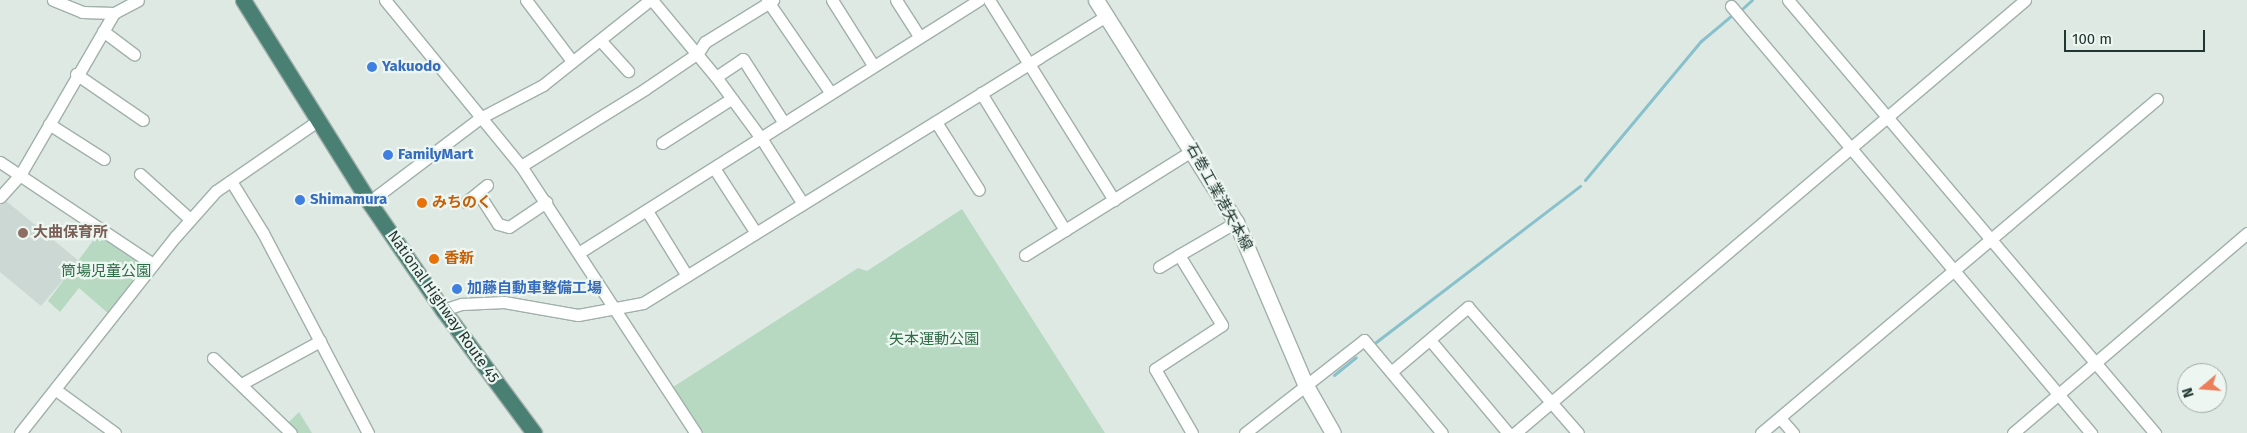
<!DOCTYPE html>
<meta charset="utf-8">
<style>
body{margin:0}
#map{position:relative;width:2247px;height:433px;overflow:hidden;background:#dee9e4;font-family:"Fira Sans","Noto Sans JP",sans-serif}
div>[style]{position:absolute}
.built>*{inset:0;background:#ccd8d3}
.green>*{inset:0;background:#b8d9c1}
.stream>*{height:3px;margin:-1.5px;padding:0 1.5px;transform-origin:1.5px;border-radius:1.5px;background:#88c1cc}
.roads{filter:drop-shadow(1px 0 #a1b0ab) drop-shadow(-1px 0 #a1b0ab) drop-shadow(0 1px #a1b0ab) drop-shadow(0 -1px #a1b0ab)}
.minor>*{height:11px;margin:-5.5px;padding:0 5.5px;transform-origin:5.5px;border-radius:5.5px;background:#fff}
.secondary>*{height:15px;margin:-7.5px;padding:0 7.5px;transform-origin:7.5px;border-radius:7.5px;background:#fff}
.trunk>*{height:15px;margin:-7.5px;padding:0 7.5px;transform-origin:7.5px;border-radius:7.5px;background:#4a7f73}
.dots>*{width:14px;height:14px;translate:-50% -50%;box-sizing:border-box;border:2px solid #eef6f2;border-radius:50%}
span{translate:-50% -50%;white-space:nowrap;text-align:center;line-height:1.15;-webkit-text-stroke:4.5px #eef6f2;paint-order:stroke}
.shop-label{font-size:15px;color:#366cbe;font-weight:700}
.left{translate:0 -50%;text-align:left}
.street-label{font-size:15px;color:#203731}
.food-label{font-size:15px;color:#c56008;font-weight:700}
.education-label{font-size:15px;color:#785e54;font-weight:700}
.park-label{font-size:15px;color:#2d6c46}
.north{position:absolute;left:2177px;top:363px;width:50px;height:50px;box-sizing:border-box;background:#eef6f2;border:1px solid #9caaa5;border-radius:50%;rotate:252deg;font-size:14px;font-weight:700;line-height:20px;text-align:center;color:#203731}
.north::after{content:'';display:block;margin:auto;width:18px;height:22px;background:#ea7f5a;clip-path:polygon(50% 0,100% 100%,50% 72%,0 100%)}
.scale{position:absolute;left:2064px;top:30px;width:141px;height:22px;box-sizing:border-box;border:2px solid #203731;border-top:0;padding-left:6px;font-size:15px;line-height:18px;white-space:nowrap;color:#203731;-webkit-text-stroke:4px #eef6f2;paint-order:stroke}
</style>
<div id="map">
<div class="built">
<div style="clip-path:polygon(5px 200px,79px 261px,41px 306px,0 272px,0 205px)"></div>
</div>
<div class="green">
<div style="clip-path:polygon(962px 209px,1105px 433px,702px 433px,673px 387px,858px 268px,867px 271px)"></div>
<div style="clip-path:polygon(101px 230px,147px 265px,110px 315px,79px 288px,60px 312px,48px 301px)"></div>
<div style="clip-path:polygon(299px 412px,312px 433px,298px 433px,288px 423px)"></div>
</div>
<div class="stream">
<div style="left:1743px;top:8px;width:12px;rotate:-42deg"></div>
<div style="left:1585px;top:180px;width:181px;rotate:-50.2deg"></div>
<div style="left:1701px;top:41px;width:38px;rotate:-40deg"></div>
<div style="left:1376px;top:342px;width:257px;rotate:-37.4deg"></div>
<div style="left:1334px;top:375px;width:28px;rotate:-39deg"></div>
</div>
<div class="roads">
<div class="minor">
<div style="left:53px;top:0;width:31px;rotate:22deg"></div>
<div style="left:82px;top:12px;width:32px;rotate:2deg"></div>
<div style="left:385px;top:0;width:215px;rotate:50.7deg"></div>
<div style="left:521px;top:166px;width:319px;rotate:56.8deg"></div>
<div style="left:526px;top:0;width:76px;rotate:53deg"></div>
<div style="left:652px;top:0;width:100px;rotate:50.3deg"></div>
<div style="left:716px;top:77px;width:76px;rotate:53.6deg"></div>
<div style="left:761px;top:138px;width:78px;rotate:57.5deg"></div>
<div style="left:767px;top:0;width:112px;rotate:55.6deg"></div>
<div style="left:832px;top:0;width:77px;rotate:57.8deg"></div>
<div style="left:896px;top:0;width:43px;rotate:57.4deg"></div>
<div style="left:989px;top:0;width:236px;rotate:58deg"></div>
<div style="left:1788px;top:0;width:568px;rotate:49.72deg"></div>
<div style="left:1731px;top:6px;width:559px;rotate:49.87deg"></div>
<div style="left:103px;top:31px;width:39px;rotate:37deg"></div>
<div style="left:600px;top:40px;width:42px;rotate:47.9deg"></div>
<div style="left:76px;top:74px;width:81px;rotate:34.5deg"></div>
<div style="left:716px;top:77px;width:32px;rotate:-34deg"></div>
<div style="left:743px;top:59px;width:76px;rotate:57.4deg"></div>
<div style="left:981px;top:93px;width:161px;rotate:58.5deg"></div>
<div style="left:936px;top:122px;width:80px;rotate:57.7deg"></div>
<div style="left:49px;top:124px;width:65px;rotate:32.5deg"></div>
<div style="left:662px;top:143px;width:82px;rotate:-32.5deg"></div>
<div style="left:0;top:162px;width:184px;rotate:33.7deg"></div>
<div style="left:521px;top:166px;width:146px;rotate:-31.8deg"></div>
<div style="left:645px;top:89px;width:64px;rotate:-34.2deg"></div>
<div style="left:698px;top:53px;width:13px;rotate:-58deg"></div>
<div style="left:705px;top:42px;width:80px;rotate:-31.7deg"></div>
<div style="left:714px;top:168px;width:77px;rotate:57.1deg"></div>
<div style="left:140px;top:174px;width:67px;rotate:42deg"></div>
<div style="left:231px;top:181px;width:61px;rotate:58.4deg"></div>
<div style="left:263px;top:233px;width:226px;rotate:62.3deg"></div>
<div style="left:478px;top:193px;width:37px;rotate:57deg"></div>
<div style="left:498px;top:224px;width:11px;rotate:15deg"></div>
<div style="left:509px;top:227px;width:45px;rotate:-34deg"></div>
<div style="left:0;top:197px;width:30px;rotate:-48deg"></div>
<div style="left:20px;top:175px;width:187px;rotate:-59.9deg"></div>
<div style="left:114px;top:13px;width:27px;rotate:-28deg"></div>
<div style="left:369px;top:202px;width:139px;rotate:-37.1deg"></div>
<div style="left:480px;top:118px;width:71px;rotate:-27.6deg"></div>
<div style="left:543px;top:85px;width:137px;rotate:-38.5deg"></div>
<div style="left:466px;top:202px;width:27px;rotate:-39deg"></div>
<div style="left:647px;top:211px;width:76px;rotate:58.4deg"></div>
<div style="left:580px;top:252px;width:472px;rotate:-32.3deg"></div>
<div style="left:1025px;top:255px;width:198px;rotate:-32deg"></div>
<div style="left:1159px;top:267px;width:23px;rotate:-31deg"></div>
<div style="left:443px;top:310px;width:20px;rotate:-18deg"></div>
<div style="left:462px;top:304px;width:42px;rotate:-2.7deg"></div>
<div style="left:504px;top:302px;width:75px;rotate:10deg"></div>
<div style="left:578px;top:315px;width:66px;rotate:-10.5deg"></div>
<div style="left:643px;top:303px;width:545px;rotate:-31.79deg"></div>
<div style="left:1430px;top:340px;width:121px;rotate:50deg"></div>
<div style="left:213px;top:358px;width:108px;rotate:43.9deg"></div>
<div style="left:1391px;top:372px;width:101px;rotate:-40.2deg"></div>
<div style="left:1468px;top:307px;width:167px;rotate:48.9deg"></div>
<div style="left:243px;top:383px;width:88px;rotate:-28.6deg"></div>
<div style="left:56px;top:390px;width:73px;rotate:36.1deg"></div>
<div style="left:1780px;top:418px;width:20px;rotate:49deg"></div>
<div style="left:20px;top:433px;width:250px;rotate:-51.7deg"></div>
<div style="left:175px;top:237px;width:62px;rotate:-48.3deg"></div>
<div style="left:216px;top:191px;width:125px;rotate:-34.6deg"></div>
<div style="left:1192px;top:433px;width:74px;rotate:-120deg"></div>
<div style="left:1155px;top:369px;width:80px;rotate:-33.3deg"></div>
<div style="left:1222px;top:325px;width:82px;rotate:-121.6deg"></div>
<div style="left:1179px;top:255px;width:66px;rotate:-30.1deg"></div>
<div style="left:1245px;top:433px;width:151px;rotate:-38deg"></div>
<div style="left:1364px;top:340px;width:121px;rotate:50deg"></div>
<div style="left:1515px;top:433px;width:669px;rotate:-40.33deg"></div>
<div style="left:1761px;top:433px;width:518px;rotate:-40.15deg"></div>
<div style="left:2013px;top:433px;width:308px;rotate:-40.5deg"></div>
</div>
<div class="secondary">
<div style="left:1096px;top:0;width:262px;rotate:57.8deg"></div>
<div style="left:1236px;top:222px;width:176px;rotate:66.9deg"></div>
<div style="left:1305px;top:384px;width:56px;rotate:60.3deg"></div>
</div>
<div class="trunk">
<div style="left:243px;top:0;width:238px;rotate:58deg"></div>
<div style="left:369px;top:202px;width:131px;rotate:55.6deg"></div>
<div style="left:443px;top:310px;width:153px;rotate:53.5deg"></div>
</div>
</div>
<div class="dots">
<div style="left:372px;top:67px;background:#3f7fe0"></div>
<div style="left:388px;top:155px;background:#3f7fe0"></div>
<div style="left:300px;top:200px;background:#3f7fe0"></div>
<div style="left:422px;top:203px;background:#e8710a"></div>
<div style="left:23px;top:233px;background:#8d6e63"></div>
<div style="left:434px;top:259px;background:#e8710a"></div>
<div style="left:457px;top:289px;background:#3f7fe0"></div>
</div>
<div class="shop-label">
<span class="left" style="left:382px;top:67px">Yakuodo</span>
<span class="left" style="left:398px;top:155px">FamilyMart</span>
<span class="left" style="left:310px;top:200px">Shimamura</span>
<span class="left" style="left:467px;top:289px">加藤自動車整備工場</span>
</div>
<div class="street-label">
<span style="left:1219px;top:197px;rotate:61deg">石巻工業港矢本線</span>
<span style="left:443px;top:307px;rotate:55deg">National Highway Route 45</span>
</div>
<div class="food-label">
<span class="left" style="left:432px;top:203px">みちのく</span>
<span class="left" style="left:444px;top:259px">香新</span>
</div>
<div class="education-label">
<span class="left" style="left:33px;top:233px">大曲保育所</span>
</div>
<div class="park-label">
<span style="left:106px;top:272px">筒場児童公園</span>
<span style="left:934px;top:340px">矢本運動公園</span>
</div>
<div class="north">N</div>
<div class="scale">100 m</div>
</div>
